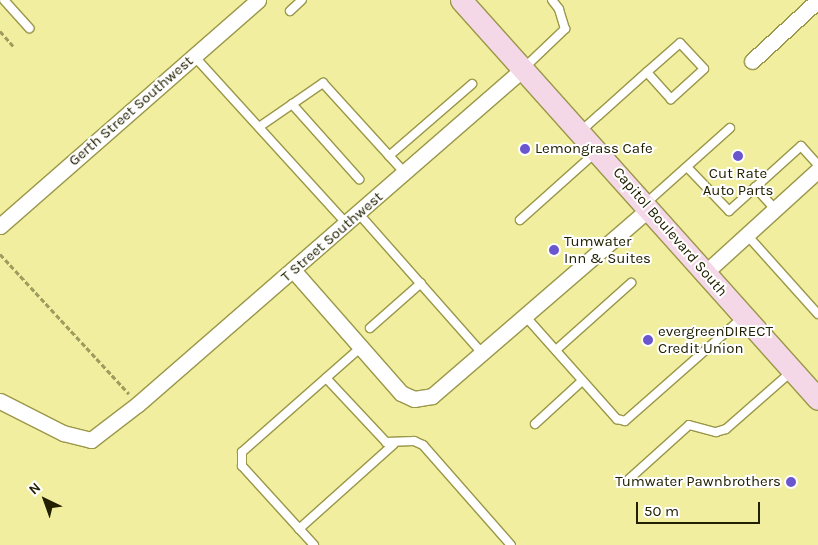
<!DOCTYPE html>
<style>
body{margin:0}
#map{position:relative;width:818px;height:545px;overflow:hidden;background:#f1ef9f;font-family:Karla,sans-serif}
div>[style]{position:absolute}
.path>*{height:3px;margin-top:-1.5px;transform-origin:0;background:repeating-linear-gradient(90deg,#9e9c5f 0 5px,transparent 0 7.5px)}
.roads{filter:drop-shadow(1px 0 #9a9749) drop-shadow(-1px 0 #9a9749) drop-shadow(0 1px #9a9749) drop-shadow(0 -1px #9a9749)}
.lane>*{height:8px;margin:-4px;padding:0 4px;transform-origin:4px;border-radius:4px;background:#fff}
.street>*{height:15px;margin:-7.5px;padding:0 7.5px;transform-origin:7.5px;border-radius:7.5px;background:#fff}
.secondary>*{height:21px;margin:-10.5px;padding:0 10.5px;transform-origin:10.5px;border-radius:10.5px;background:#f5d8e8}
.dots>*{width:14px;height:14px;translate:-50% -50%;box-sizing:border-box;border:2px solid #fff;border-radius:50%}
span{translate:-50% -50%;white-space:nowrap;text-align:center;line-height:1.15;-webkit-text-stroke:4px #fff;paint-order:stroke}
.street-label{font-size:15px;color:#222000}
.poi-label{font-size:15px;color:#222000}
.left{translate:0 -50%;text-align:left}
.right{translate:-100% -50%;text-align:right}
.north{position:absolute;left:20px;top:475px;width:50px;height:50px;-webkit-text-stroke:4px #fff;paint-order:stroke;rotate:318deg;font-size:14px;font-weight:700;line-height:20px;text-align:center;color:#222000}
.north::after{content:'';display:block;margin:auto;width:18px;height:22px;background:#222000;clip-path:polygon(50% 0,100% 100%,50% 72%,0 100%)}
.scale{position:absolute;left:636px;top:502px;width:124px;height:22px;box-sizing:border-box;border:2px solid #222000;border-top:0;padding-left:6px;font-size:15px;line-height:18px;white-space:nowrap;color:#222000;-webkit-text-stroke:4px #fff;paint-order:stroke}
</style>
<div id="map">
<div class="path">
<div style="left:0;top:31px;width:20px;rotate:49deg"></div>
<div style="left:0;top:254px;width:190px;rotate:47.3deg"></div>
</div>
<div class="roads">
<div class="lane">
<div style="left:4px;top:0;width:38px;rotate:48deg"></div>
<div style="left:290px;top:11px;width:16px;rotate:-43deg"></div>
<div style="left:194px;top:56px;width:227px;rotate:47.7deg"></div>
<div style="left:524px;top:68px;width:57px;rotate:-43.6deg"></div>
<div style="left:565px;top:29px;width:21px;rotate:-107deg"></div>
<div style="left:559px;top:9px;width:11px;rotate:-128deg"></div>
<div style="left:292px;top:104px;width:101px;rotate:48.2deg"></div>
<div style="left:259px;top:127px;width:78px;rotate:-34.5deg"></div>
<div style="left:323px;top:83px;width:122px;rotate:47.7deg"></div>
<div style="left:581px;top:131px;width:24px;rotate:-42deg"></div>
<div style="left:599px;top:115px;width:64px;rotate:-41.9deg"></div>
<div style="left:647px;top:72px;width:44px;rotate:-41.3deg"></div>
<div style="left:680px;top:43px;width:35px;rotate:47deg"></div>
<div style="left:704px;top:69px;width:45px;rotate:137.7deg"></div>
<div style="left:671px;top:99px;width:36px;rotate:-132deg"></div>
<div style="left:389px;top:156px;width:110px;rotate:-40.9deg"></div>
<div style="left:687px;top:167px;width:61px;rotate:46.3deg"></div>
<div style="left:729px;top:211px;width:97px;rotate:-42.1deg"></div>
<div style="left:801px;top:146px;width:25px;rotate:48deg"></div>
<div style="left:755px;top:187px;width:30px;rotate:48deg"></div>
<div style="left:645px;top:204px;width:114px;rotate:-41.8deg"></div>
<div style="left:359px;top:214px;width:187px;rotate:48.5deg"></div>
<div style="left:520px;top:220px;width:102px;rotate:-41.8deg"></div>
<div style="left:747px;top:235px;width:106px;rotate:48.1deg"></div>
<div style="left:526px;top:317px;width:137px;rotate:48.3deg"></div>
<div style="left:617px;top:419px;width:8px;rotate:14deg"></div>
<div style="left:625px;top:421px;width:157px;rotate:-41.4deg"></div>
<div style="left:370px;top:328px;width:68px;rotate:-41.4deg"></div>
<div style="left:556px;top:350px;width:101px;rotate:-41.8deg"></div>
<div style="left:326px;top:378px;width:88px;rotate:46.8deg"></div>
<div style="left:386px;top:442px;width:28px;rotate:-2deg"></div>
<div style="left:414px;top:441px;width:10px;rotate:24deg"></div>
<div style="left:423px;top:445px;width:133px;rotate:48.7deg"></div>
<div style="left:535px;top:424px;width:64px;rotate:-42.5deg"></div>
<div style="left:628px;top:480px;width:82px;rotate:-42deg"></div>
<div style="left:689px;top:425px;width:28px;rotate:15deg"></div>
<div style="left:716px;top:432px;width:10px;rotate:-17deg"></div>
<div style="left:726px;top:429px;width:86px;rotate:-41.2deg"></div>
<div style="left:299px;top:529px;width:127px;rotate:-41.8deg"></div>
<div style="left:314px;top:545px;width:107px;rotate:-132.3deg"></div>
<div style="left:242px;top:466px;width:14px;rotate:-90deg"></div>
<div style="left:242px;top:452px;width:157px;rotate:-41.4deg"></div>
</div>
<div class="street">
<div style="left:752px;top:61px;width:90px;rotate:-42.7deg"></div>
<div style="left:0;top:226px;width:343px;rotate:-41.2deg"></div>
<div style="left:293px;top:270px;width:164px;rotate:48.7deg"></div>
<div style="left:401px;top:393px;width:14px;rotate:25deg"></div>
<div style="left:414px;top:399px;width:18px;rotate:-9deg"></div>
<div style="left:432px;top:396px;width:286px;rotate:-40.8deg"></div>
<div style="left:706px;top:272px;width:151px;rotate:-42.3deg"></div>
<div style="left:0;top:401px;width:71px;rotate:26.9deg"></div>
<div style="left:63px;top:433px;width:29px;rotate:14deg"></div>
<div style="left:91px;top:440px;width:59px;rotate:-37.5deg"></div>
<div style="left:138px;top:404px;width:512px;rotate:-41.04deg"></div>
</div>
<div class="secondary">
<div style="left:461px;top:0;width:535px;rotate:48.18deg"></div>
</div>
</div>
<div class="dots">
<div style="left:525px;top:149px;background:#6a56cf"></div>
<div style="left:738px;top:156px;background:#6a56cf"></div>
<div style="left:554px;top:250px;background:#6a56cf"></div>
<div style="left:648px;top:340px;background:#6a56cf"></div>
<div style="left:791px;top:482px;background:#6a56cf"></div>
</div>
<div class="street-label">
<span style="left:131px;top:111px;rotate:-41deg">Gerth Street Southwest</span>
<span style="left:670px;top:232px;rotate:49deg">Capitol Boulevard South</span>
<span style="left:332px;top:237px;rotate:-41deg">T Street Southwest</span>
</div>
<div class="poi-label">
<span class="left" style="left:535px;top:149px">Lemongrass Cafe</span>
<span style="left:738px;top:182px">Cut Rate<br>Auto Parts</span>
<span class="left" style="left:564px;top:250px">Tumwater<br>Inn &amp; Suites</span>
<span class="left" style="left:658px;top:340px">evergreenDIRECT<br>Credit Union</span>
<span class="right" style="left:781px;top:482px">Tumwater Pawnbrothers</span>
</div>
<div class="north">N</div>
<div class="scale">50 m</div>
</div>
